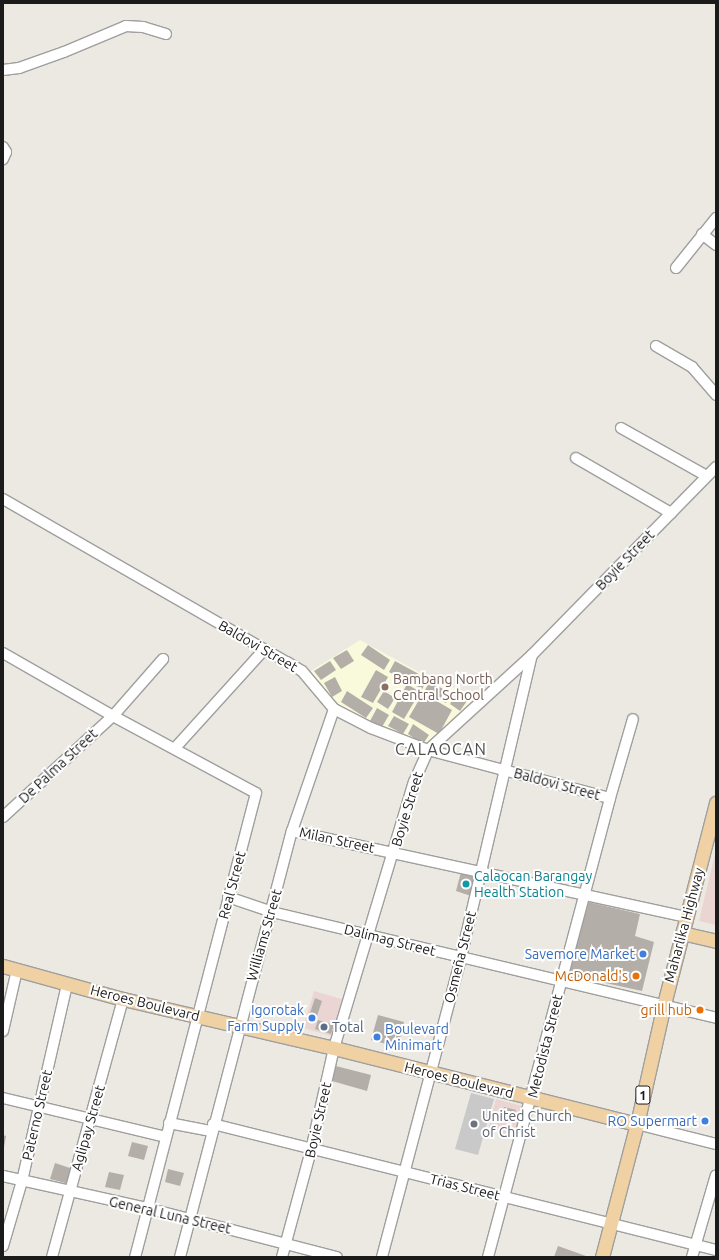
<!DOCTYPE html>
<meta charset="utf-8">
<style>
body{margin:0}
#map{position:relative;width:719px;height:1260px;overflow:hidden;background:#ebe9e2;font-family:Ubuntu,sans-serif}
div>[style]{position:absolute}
.commercial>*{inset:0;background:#ebd5d3}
.education>*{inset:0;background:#f9fadc}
.religious>*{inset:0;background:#c9c9c9}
.building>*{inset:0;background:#b4aea8}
.roads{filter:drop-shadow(1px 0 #9f9f9f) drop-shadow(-1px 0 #9f9f9f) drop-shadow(0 1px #9f9f9f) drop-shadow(0 -1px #9f9f9f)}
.minor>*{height:10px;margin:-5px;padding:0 5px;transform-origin:5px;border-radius:5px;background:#fff}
.major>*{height:13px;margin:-6.5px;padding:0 6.5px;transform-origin:6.5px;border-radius:6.5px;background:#efd1a3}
.dots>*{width:11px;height:11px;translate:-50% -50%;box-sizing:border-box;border:2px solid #fff;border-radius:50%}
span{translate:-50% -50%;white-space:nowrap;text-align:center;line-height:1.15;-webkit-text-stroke:4px #fff;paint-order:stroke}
.shield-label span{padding:1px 3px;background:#fff;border:1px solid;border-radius:3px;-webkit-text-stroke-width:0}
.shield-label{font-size:13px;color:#1b1b1b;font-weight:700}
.street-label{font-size:14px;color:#1b1b1b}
.education-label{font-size:14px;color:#785e54}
.left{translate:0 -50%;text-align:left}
.culture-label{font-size:14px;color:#0d838f}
.shop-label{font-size:14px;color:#366cbe}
.right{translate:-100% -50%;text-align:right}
.food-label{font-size:14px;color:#c56008}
.service-label{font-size:14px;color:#4e5e75}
.worship-label{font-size:14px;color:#5b616d}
.quarter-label{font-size:16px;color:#4e4e4e;letter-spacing:1px}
.frame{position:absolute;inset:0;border:4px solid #1b1b1b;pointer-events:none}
</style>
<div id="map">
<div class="commercial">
<div style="clip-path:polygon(716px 850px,716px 925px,699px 921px)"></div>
<div style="clip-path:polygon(314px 991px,345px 1000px,334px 1037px,303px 1028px)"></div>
<div style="clip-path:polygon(496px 1099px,526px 1107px,518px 1138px,488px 1130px)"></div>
</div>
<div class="education">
<div style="clip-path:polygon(360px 640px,426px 676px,477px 697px,427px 747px,373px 726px,336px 706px,308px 673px)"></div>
</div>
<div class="religious">
<div style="clip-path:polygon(471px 1093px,494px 1099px,478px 1155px,455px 1149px)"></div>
</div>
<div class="building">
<div style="clip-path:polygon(368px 645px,390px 660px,384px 670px,361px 655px)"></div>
<div style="clip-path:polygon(347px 650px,354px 661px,341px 669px,333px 658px)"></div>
<div style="clip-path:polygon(330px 661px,336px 670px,321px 680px,314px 671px)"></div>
<div style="clip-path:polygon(395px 661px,428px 679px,422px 689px,389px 672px)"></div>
<div style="clip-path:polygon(376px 670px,388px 677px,373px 703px,361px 697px)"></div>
<div style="clip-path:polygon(335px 677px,342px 691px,332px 697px,324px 683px)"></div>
<div style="clip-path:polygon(430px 681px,451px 694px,446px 703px,425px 690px)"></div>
<div style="clip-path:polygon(407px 684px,420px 692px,404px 719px,392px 712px)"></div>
<div style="clip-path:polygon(347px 691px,373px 708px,366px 718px,341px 702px)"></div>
<div style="clip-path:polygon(384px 691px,395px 698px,388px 709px,377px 702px)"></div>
<div style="clip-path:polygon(458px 691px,469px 698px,460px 711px,450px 704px)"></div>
<div style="clip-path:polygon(423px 693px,452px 710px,439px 734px,409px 717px)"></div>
<div style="clip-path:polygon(377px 708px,389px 715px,382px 727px,370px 721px)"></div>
<div style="clip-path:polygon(394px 716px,409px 724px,403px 734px,388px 726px)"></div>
<div style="clip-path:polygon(413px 724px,429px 735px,423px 744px,408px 734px)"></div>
<div style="clip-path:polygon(461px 872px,476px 876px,471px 896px,456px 891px)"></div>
<div style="clip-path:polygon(588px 902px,640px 914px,635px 936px,654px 942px,642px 991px,569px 975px)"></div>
<div style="clip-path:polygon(315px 998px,322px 1001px,315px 1022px,308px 1019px)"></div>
<div style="clip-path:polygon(378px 1015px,404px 1022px,398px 1047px,371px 1040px)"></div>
<div style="clip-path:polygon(318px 1020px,334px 1025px,331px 1034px,315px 1029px)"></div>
<div style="clip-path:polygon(336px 1066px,371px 1075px,367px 1091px,332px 1081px)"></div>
<div style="clip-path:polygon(504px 1107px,516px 1110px,513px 1121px,501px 1118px)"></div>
<div style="clip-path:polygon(3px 1135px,6px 1136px,4px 1147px,3px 1147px)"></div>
<div style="clip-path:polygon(132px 1142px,148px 1146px,144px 1160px,128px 1156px)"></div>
<div style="clip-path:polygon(55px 1163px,73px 1169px,69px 1184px,50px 1179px)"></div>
<div style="clip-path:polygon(168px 1169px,184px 1173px,180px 1186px,165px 1182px)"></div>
<div style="clip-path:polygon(109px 1172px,124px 1175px,120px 1190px,105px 1187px)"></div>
<div style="clip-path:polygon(558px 1246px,586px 1256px,585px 1257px,554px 1257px)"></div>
</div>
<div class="roads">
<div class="minor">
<div style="left:3px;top:70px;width:16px;rotate:-7deg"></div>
<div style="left:19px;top:68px;width:48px;rotate:-19.6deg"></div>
<div style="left:64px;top:52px;width:67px;rotate:-22.8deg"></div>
<div style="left:126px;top:26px;width:17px;rotate:3deg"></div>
<div style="left:143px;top:27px;width:24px;rotate:17deg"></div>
<div style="left:3px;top:147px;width:6px;rotate:59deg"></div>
<div style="left:6px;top:152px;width:8px;rotate:113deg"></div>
<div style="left:702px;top:234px;width:18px;rotate:38deg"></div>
<div style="left:676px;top:268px;width:64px;rotate:-51.3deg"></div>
<div style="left:656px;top:346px;width:42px;rotate:30.3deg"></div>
<div style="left:692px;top:367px;width:37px;rotate:49deg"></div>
<div style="left:621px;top:428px;width:98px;rotate:29.2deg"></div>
<div style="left:576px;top:458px;width:110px;rotate:30.1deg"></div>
<div style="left:3px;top:499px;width:327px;rotate:29.9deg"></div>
<div style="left:287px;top:662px;width:17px;rotate:31deg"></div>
<div style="left:302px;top:671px;width:50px;rotate:49.9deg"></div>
<div style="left:334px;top:709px;width:42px;rotate:27.2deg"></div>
<div style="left:371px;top:728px;width:61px;rotate:21.1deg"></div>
<div style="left:428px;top:750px;width:188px;rotate:14.8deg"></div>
<div style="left:3px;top:653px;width:127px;rotate:29.8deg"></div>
<div style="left:113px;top:716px;width:162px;rotate:28.3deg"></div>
<div style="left:256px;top:793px;width:480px;rotate:104.6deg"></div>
<div style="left:175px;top:748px;width:132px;rotate:-47.8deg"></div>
<div style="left:3px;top:817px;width:149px;rotate:-42.6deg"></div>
<div style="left:113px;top:716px;width:76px;rotate:-48.7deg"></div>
<div style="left:292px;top:831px;width:403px;rotate:12.3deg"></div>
<div style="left:228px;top:897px;width:46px;rotate:18.8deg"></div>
<div style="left:272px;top:912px;width:456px;rotate:13.4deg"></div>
<div style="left:3px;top:1031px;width:63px;rotate:-77.1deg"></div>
<div style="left:3px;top:1098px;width:167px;rotate:13.5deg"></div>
<div style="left:169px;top:1123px;width:43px;rotate:10.8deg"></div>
<div style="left:213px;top:1124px;width:519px;rotate:14.06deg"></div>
<div style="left:637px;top:1124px;width:81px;rotate:14.2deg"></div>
<div style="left:3px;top:1176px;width:148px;rotate:12.5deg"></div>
<div style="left:147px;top:1208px;width:196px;rotate:14.5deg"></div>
<div style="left:3px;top:1246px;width:68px;rotate:-73.7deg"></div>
<div style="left:22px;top:1181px;width:202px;rotate:-77.1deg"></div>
<div style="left:52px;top:1257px;width:268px;rotate:-74.6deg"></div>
<div style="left:180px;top:1257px;width:440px;rotate:-75.3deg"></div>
<div style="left:292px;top:831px;width:129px;rotate:-71deg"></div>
<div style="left:282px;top:1257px;width:111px;rotate:-74.8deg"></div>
<div style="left:311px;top:1150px;width:105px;rotate:-77.3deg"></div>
<div style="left:334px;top:1048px;width:278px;rotate:-73.3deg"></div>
<div style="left:414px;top:782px;width:35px;rotate:-66deg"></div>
<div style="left:428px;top:750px;width:141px;rotate:-42.4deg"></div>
<div style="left:532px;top:655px;width:263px;rotate:-45.6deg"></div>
<div style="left:382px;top:1257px;width:310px;rotate:-75.2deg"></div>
<div style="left:461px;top:957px;width:310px;rotate:-76.8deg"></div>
<div style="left:488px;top:1257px;width:475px;rotate:-75.1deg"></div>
<div style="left:610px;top:798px;width:82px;rotate:-73.8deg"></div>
<div style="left:692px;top:1257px;width:85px;rotate:-73.7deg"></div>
</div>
<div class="major">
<div style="left:682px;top:933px;width:35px;rotate:13deg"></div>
<div style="left:3px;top:966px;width:124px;rotate:15.4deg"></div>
<div style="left:123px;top:999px;width:217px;rotate:13.1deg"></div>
<div style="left:334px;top:1048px;width:312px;rotate:14.1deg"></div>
<div style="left:602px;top:1257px;width:138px;rotate:-75.3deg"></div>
<div style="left:637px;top:1124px;width:123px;rotate:-77.3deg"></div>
<div style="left:664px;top:1004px;width:208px;rotate:-75.5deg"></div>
</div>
</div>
<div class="dots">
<div style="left:385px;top:687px;background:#8d6e63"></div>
<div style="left:466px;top:884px;background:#0f9aa8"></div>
<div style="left:643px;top:954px;background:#3f7fe0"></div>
<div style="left:636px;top:976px;background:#e8710a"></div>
<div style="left:700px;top:1010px;background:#e8710a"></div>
<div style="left:312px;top:1018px;background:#3f7fe0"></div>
<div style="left:324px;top:1027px;background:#5c6f8a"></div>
<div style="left:377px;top:1037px;background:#3f7fe0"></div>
<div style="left:705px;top:1121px;background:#3f7fe0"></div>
<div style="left:474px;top:1124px;background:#6b7280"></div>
</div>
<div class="shield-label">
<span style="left:643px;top:1095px">1</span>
</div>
<div class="street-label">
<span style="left:625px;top:560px;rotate:-46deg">Boyie Street</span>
<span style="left:258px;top:646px;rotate:30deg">Baldovi Street</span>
<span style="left:58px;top:766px;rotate:-43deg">De Palma Street</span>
<span style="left:557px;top:784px;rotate:15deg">Baldovi Street</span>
<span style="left:407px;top:809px;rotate:-73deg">Boyie Street</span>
<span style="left:337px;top:840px;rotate:12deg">Milan Street</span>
<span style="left:232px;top:885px;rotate:-75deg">Real Street</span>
<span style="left:684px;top:925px;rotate:-75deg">Maharlika Highway</span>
<span style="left:264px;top:935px;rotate:-74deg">Williams Street</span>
<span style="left:390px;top:940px;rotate:14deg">Dalimag Street</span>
<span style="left:460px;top:957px;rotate:-76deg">Osmeña Street</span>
<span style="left:145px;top:1003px;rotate:14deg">Heroes Boulevard</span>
<span style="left:545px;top:1046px;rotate:-76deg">Metodista Street</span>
<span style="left:459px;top:1080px;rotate:14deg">Heroes Boulevard</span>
<span style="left:37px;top:1115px;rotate:-77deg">Paterno Street</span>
<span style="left:318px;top:1120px;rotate:-77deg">Boyie Street</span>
<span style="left:88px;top:1128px;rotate:-74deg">Aglipay Street</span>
<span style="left:465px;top:1187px;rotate:14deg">Trias Street</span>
<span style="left:170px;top:1215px;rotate:13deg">General Luna Street</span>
</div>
<div class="education-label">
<span class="left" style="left:393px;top:687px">Bambang North<br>Central School</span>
</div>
<div class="culture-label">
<span class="left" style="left:474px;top:884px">Calaocan Barangay<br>Health Station</span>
</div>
<div class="shop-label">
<span class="right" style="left:635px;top:954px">Savemore Market</span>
<span class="right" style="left:304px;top:1018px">Igorotak<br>Farm Supply</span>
<span class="left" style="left:385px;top:1037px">Boulevard<br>Minimart</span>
<span class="right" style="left:697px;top:1121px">RO Supermart</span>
</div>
<div class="food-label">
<span class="right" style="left:628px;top:976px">McDonald's</span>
<span class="right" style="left:692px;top:1010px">grill hub</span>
</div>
<div class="service-label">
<span class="left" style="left:332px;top:1027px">Total</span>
</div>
<div class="worship-label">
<span class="left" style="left:482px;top:1124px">United Church<br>of Christ</span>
</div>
<div class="quarter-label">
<span style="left:441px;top:749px">CALAOCAN</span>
</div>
<div class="frame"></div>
</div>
